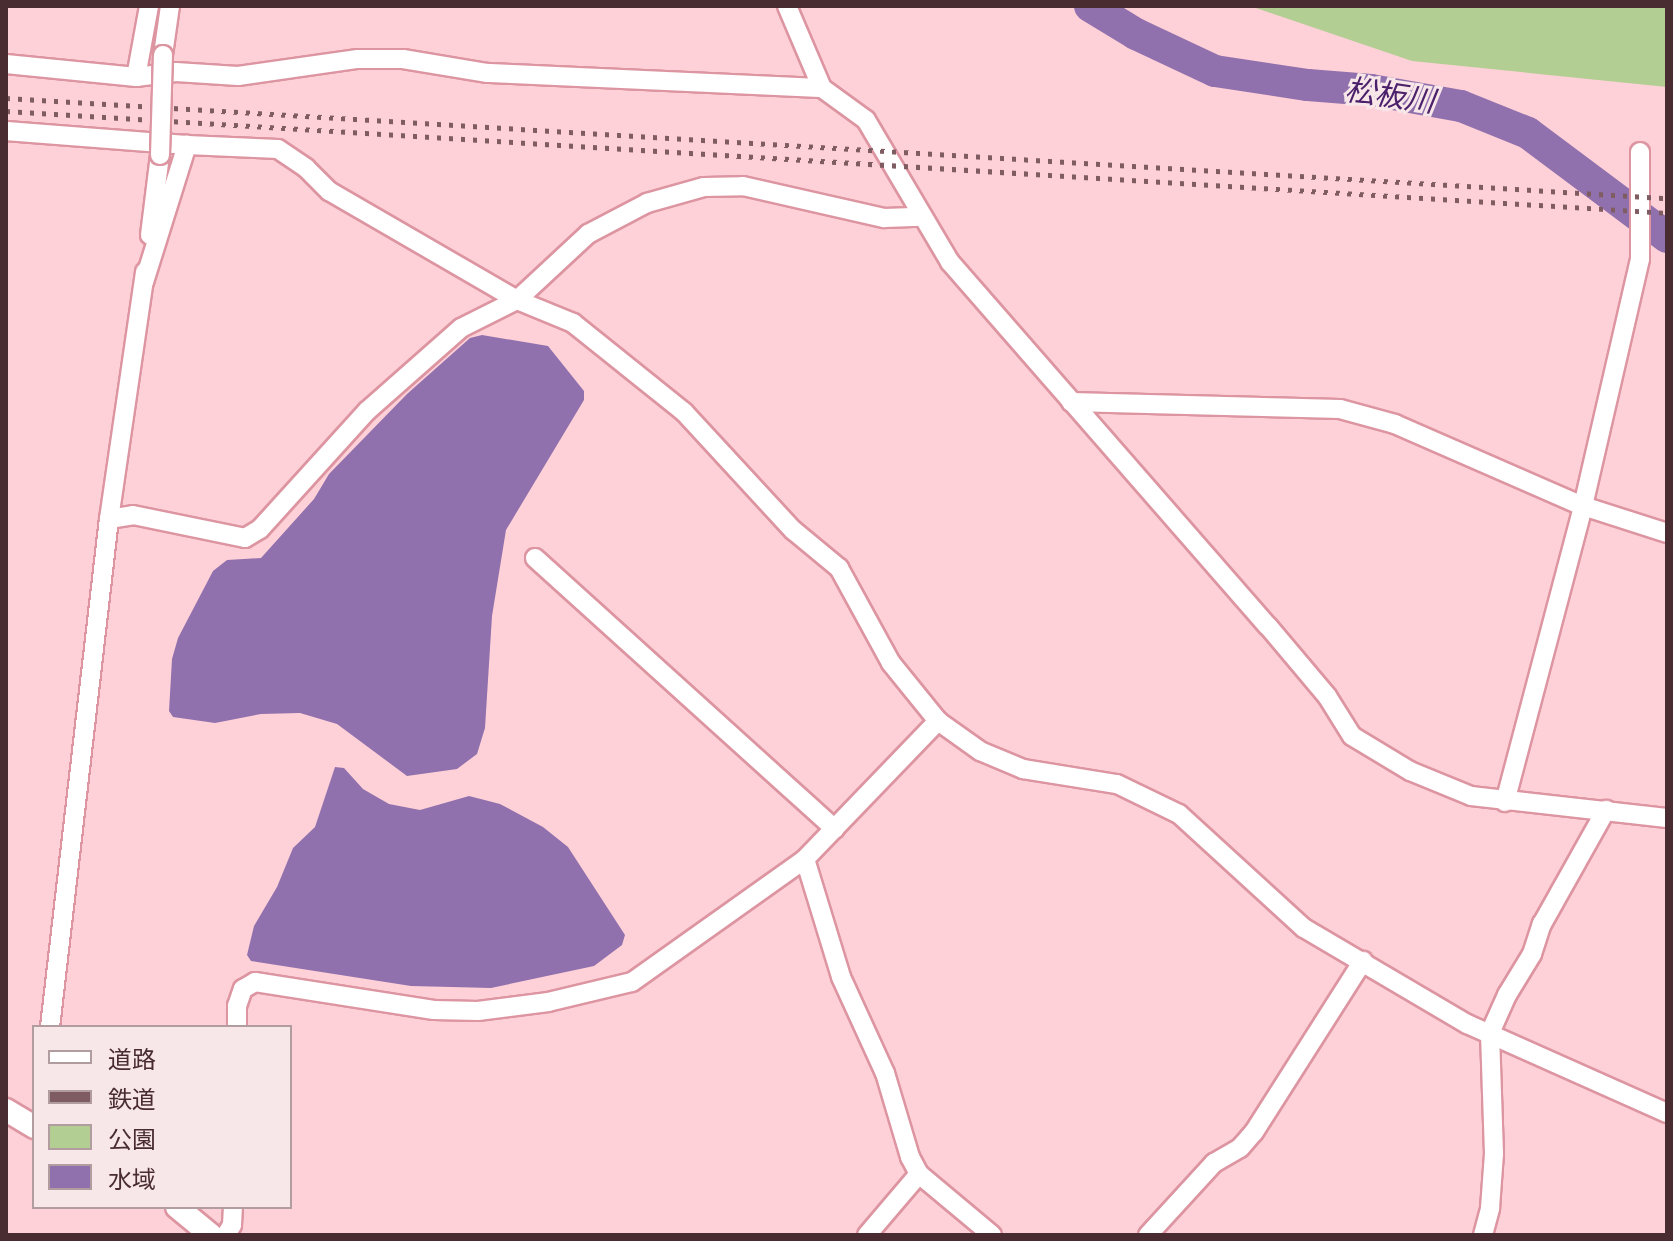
<!DOCTYPE html>
<meta charset="utf-8">
<style>
body{margin:0}
#map{position:relative;width:1673px;height:1241px;overflow:hidden;background:#fed1d8;font-family:Helvetica,"Noto Sans JP",sans-serif}
div>[style]{position:absolute}
.green>*{inset:0;background:#b3ce92}
.water>*{inset:0;background:#9171ad}
.river>*{height:32px;margin:-16px;padding:0 16px;transform-origin:16px;border-radius:16px;background:#9171ad}
.roads{filter:drop-shadow(2px 0 #dc95a1) drop-shadow(-2px 0 #dc95a1) drop-shadow(0 2px #dc95a1) drop-shadow(0 -2px #dc95a1)}
.minor>*{height:18px;margin:-9px;padding:0 9px;transform-origin:9px;border-radius:9px;background:#fff}
.tertiary>*{height:22px;margin:-11px;padding:0 11px;transform-origin:11px;border-radius:11px;background:#fff}
.rail>*{height:5px;margin-top:-2.5px;transform-origin:0;background:repeating-linear-gradient(90deg,#7e5c62 0 4px,transparent 0 12px)}
.bridges{filter:drop-shadow(2px 0 #dc95a1) drop-shadow(-2px 0 #dc95a1) drop-shadow(0 2px #dc95a1) drop-shadow(0 -2px #dc95a1)}
.minor-bridge>*{height:18px;margin:-9px;padding:0 9px;transform-origin:9px;border-radius:9px;background:#fff}
span{translate:-50% -50%;white-space:nowrap;text-align:center;line-height:1.15;-webkit-text-stroke:6px #f7e7e9;paint-order:stroke}
.water-label{font-size:30px;color:#4c216b;font-style:italic}
.frame{position:absolute;inset:0;border:8px solid #492c31;pointer-events:none}
.legend{position:absolute;left:32px;top:1025px;width:260px;height:184px;box-sizing:border-box;background:#f7e7e9;border:2px solid #b19c9f;margin:0;padding:10px 14px;list-style:none;font-size:24px;color:#492c31}
.legend li{display:flex;align-items:center;gap:16px;height:40px}
.legend b{width:40px;border:2px solid #b19c9f}
</style>
<div id="map">
<div class="green">
<div style="clip-path:polygon(1250px 6px,1667px 6px,1667px 87px,1412px 61px)"></div>
</div>
<div class="water">
<div style="clip-path:polygon(482px 335px,548px 346px,584px 391px,584px 400px,506px 530px,492px 616px,485px 728px,477px 754px,457px 769px,407px 776px,337px 724px,300px 713px,261px 714px,215px 723px,173px 717px,169px 711px,172px 659px,178px 638px,213px 571px,227px 560px,261px 558px,314px 499px,329px 474px,407px 394px,470px 338px)"></div>
<div style="clip-path:polygon(335px 767px,344px 768px,363px 789px,389px 804px,420px 810px,469px 796px,500px 804px,543px 827px,568px 847px,625px 935px,622px 945px,594px 966px,491px 988px,411px 986px,251px 961px,247px 955px,254px 926px,277px 887px,293px 848px,315px 827px)"></div>
</div>
<div class="river">
<div style="left:1090px;top:6px;width:54px;rotate:31.3deg"></div>
<div style="left:1136px;top:34px;width:87px;rotate:25.1deg"></div>
<div style="left:1215px;top:71px;width:94px;rotate:8.6deg"></div>
<div style="left:1308px;top:85px;width:63px;rotate:4.5deg"></div>
<div style="left:1371px;top:90px;width:91px;rotate:10.1deg"></div>
<div style="left:1461px;top:106px;width:72px;rotate:21.9deg"></div>
<div style="left:1528px;top:133px;width:174px;rotate:36.8deg"></div>
</div>
<div class="roads">
<div class="minor">
<div style="left:787px;top:6px;width:89px;rotate:66.9deg"></div>
<div style="left:822px;top:88px;width:54px;rotate:36deg"></div>
<div style="left:866px;top:120px;width:165px;rotate:59.4deg"></div>
<div style="left:950px;top:262px;width:483px;rotate:48.9deg"></div>
<div style="left:1268px;top:626px;width:92px;rotate:49.9deg"></div>
<div style="left:1327px;top:696px;width:47px;rotate:58deg"></div>
<div style="left:1352px;top:736px;width:68px;rotate:31.1deg"></div>
<div style="left:1410px;top:771px;width:66px;rotate:22.3deg"></div>
<div style="left:1471px;top:796px;width:197px;rotate:6.4deg"></div>
<div style="left:163px;top:55px;width:49px;rotate:-81.9deg"></div>
<div style="left:6px;top:64px;width:131px;rotate:5.7deg"></div>
<div style="left:136px;top:77px;width:40px;rotate:-7.1deg"></div>
<div style="left:176px;top:72px;width:62px;rotate:3.7deg"></div>
<div style="left:238px;top:76px;width:121px;rotate:-8.1deg"></div>
<div style="left:358px;top:59px;width:45px"></div>
<div style="left:403px;top:59px;width:86px;rotate:9.4deg"></div>
<div style="left:488px;top:73px;width:334px;rotate:2.6deg"></div>
<div style="left:136px;top:77px;width:72px;rotate:-79.6deg"></div>
<div style="left:6px;top:131px;width:182px;rotate:4.4deg"></div>
<div style="left:150px;top:235px;width:81px;rotate:-82.9deg"></div>
<div style="left:144px;top:282px;width:144px;rotate:-72.6deg"></div>
<div style="left:187px;top:145px;width:91px;rotate:2.5deg"></div>
<div style="left:278px;top:149px;width:34px;rotate:34deg"></div>
<div style="left:306px;top:168px;width:33px;rotate:45deg"></div>
<div style="left:329px;top:191px;width:217px;rotate:30.1deg"></div>
<div style="left:517px;top:300px;width:61px;rotate:22.3deg"></div>
<div style="left:573px;top:323px;width:142px;rotate:38.7deg"></div>
<div style="left:684px;top:412px;width:161px;rotate:47.3deg"></div>
<div style="left:793px;top:530px;width:60px;rotate:39.6deg"></div>
<div style="left:839px;top:568px;width:108px;rotate:61.3deg"></div>
<div style="left:891px;top:663px;width:75px;rotate:51deg"></div>
<div style="left:938px;top:721px;width:52px;rotate:35.5deg"></div>
<div style="left:980px;top:751px;width:47px;rotate:22.7deg"></div>
<div style="left:1023px;top:769px;width:95px;rotate:9.1deg"></div>
<div style="left:1117px;top:784px;width:69px;rotate:25.8deg"></div>
<div style="left:1179px;top:814px;width:169px;rotate:42.4deg"></div>
<div style="left:1304px;top:928px;width:189px;rotate:30.5deg"></div>
<div style="left:1467px;top:1024px;width:219px;rotate:24deg"></div>
<div style="left:1071px;top:402px;width:269px;rotate:1.5deg"></div>
<div style="left:1340px;top:409px;width:57px;rotate:15.3deg"></div>
<div style="left:1395px;top:424px;width:205px;rotate:23.6deg"></div>
<div style="left:1583px;top:506px;width:88px;rotate:17.8deg"></div>
<div style="left:109px;top:519px;width:24px;rotate:-9deg"></div>
<div style="left:133px;top:515px;width:114px;rotate:11.6deg"></div>
<div style="left:245px;top:538px;width:17px;rotate:-31deg"></div>
<div style="left:260px;top:529px;width:159px;rotate:-47.8deg"></div>
<div style="left:367px;top:411px;width:125px;rotate:-41.4deg"></div>
<div style="left:461px;top:328px;width:63px;rotate:-26.6deg"></div>
<div style="left:517px;top:300px;width:97px;rotate:-42.9deg"></div>
<div style="left:588px;top:234px;width:67px;rotate:-27.7deg"></div>
<div style="left:647px;top:203px;width:59px;rotate:-15.7deg"></div>
<div style="left:704px;top:187px;width:39px;rotate:-1deg"></div>
<div style="left:743px;top:186px;width:145px;rotate:12.8deg"></div>
<div style="left:884px;top:218px;width:37px;rotate:-2deg"></div>
<div style="left:535px;top:558px;width:404px;rotate:42.1deg"></div>
<div style="left:1505px;top:802px;width:306px;rotate:-75.2deg"></div>
<div style="left:1583px;top:506px;width:253px;rotate:-77deg"></div>
<div style="left:1640px;top:259px;width:107px;rotate:-90deg"></div>
<div style="left:805px;top:859px;width:123px;rotate:73deg"></div>
<div style="left:841px;top:977px;width:106px;rotate:65.4deg"></div>
<div style="left:885px;top:1073px;width:88px;rotate:73.4deg"></div>
<div style="left:910px;top:1157px;width:19px;rotate:62deg"></div>
<div style="left:919px;top:1174px;width:95px;rotate:39.9deg"></div>
<div style="left:50px;top:1027px;width:511px;rotate:-83.38deg"></div>
<div style="left:109px;top:519px;width:250px;rotate:-81.7deg"></div>
<div style="left:237px;top:1027px;width:21px;rotate:-90deg"></div>
<div style="left:237px;top:1006px;width:18px;rotate:-71deg"></div>
<div style="left:243px;top:989px;width:14px;rotate:-30deg"></div>
<div style="left:255px;top:982px;width:181px;rotate:8.9deg"></div>
<div style="left:434px;top:1010px;width:44px;rotate:1.3deg"></div>
<div style="left:478px;top:1011px;width:71px;rotate:-7.3deg"></div>
<div style="left:548px;top:1002px;width:86px;rotate:-13.4deg"></div>
<div style="left:632px;top:982px;width:212px;rotate:-35.4deg"></div>
<div style="left:805px;top:859px;width:192px;rotate:-46.1deg"></div>
<div style="left:226px;top:1235px;width:12px;rotate:-59deg"></div>
<div style="left:232px;top:1225px;width:18px;rotate:-87deg"></div>
<div style="left:867px;top:1235px;width:80px;rotate:-49.6deg"></div>
<div style="left:1148px;top:1235px;width:98px;rotate:-47.5deg"></div>
<div style="left:1214px;top:1163px;width:30px;rotate:-30deg"></div>
<div style="left:1240px;top:1148px;width:21px;rotate:-49deg"></div>
<div style="left:1254px;top:1132px;width:203px;rotate:-57.5deg"></div>
<div style="left:1483px;top:1235px;width:28px;rotate:-75deg"></div>
<div style="left:1490px;top:1208px;width:54px;rotate:-85.8deg"></div>
<div style="left:1494px;top:1154px;width:121px;rotate:-91.9deg"></div>
<div style="left:1490px;top:1033px;width:42px;rotate:-65.9deg"></div>
<div style="left:1507px;top:995px;width:48px;rotate:-58.6deg"></div>
<div style="left:1532px;top:954px;width:32px;rotate:-72deg"></div>
<div style="left:1542px;top:924px;width:131px;rotate:-60.7deg"></div>
</div>
<div class="tertiary">
<div style="left:6px;top:1110px;width:33px;rotate:31deg"></div>
<div style="left:177px;top:1207px;width:44px;rotate:39.5deg"></div>
</div>
</div>
<div class="rail">
<div style="left:6px;top:98px;width:1664px;rotate:3.45deg"></div>
<div style="left:6px;top:111px;width:1664px;rotate:3.51deg"></div>
</div>
<div class="bridges">
<div class="minor-bridge">
<div style="left:160px;top:155px;width:100px;rotate:-88.3deg"></div>
</div>
</div>
<div class="water-label">
<span style="left:1390px;top:96px;rotate:8deg">松板川</span>
</div>
<div class="frame"></div>
<ul class="legend">
<li><b style="height:10px;background:#fff"></b>道路</li>
<li><b style="height:10px;background:#7e5c62"></b>鉄道</li>
<li><b style="height:22px;background:#b3ce92"></b>公園</li>
<li><b style="height:22px;background:#9171ad"></b>水域</li>
</ul>
</div>
